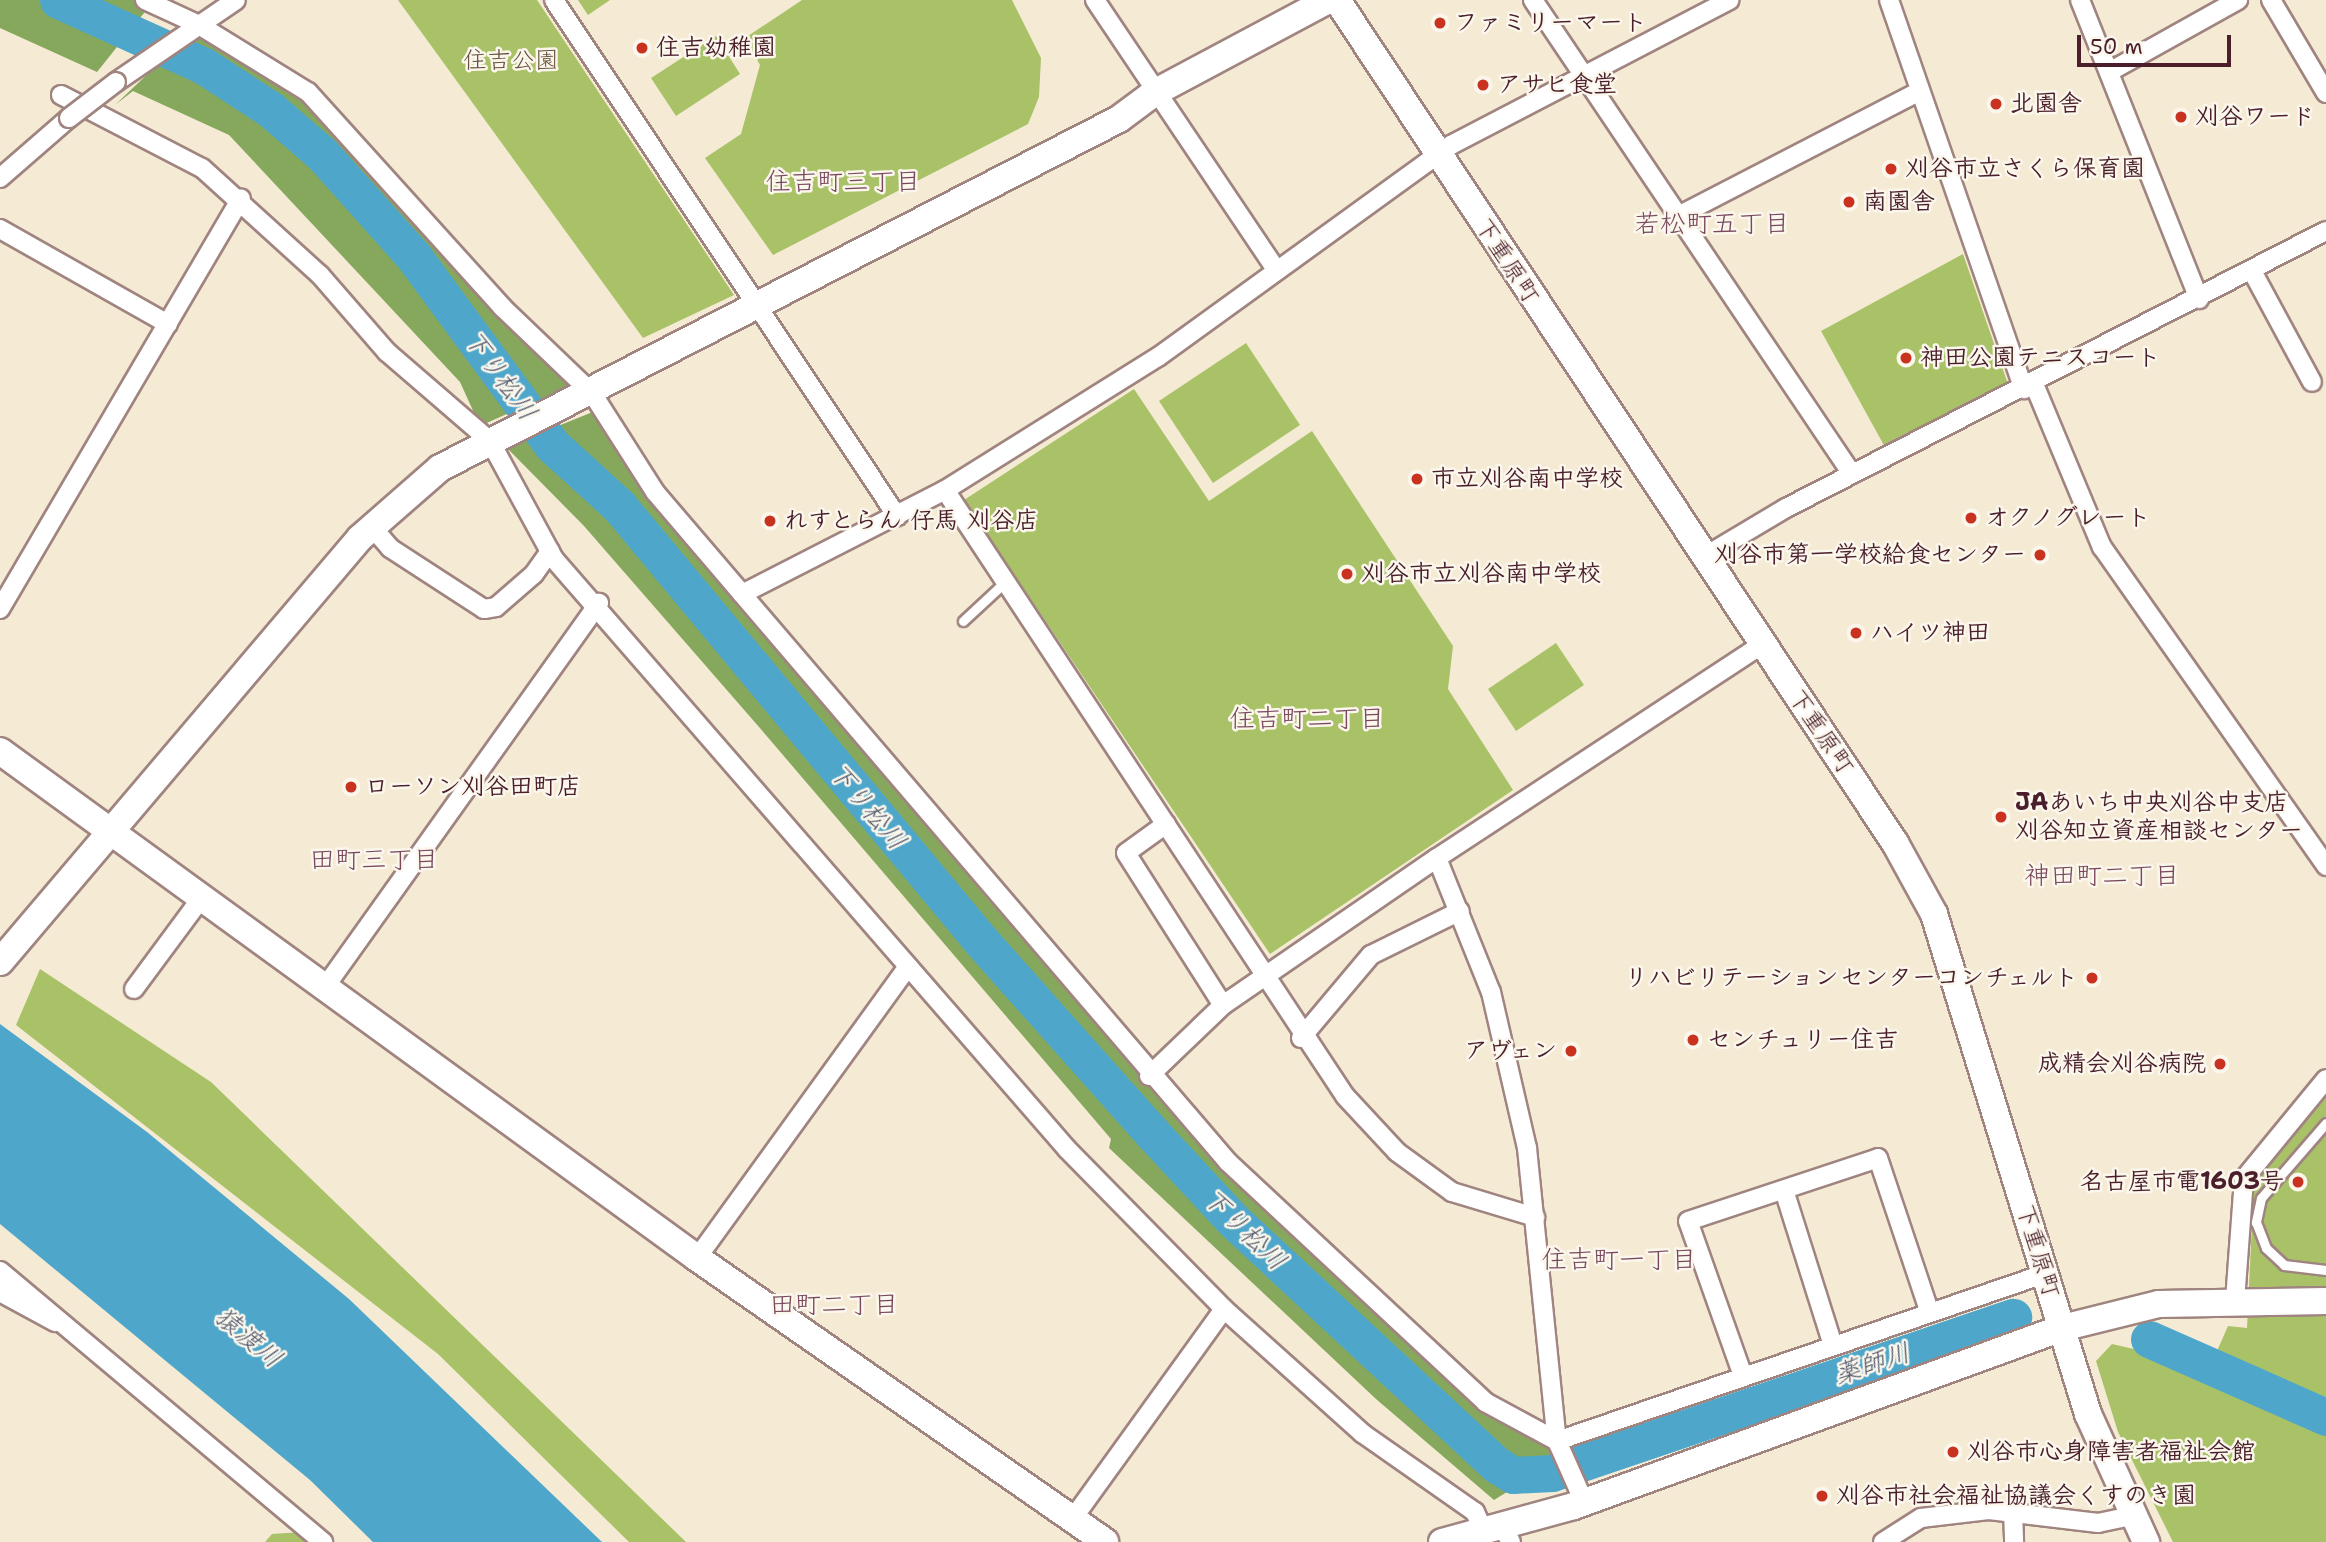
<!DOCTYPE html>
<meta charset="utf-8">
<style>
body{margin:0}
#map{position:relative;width:2326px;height:1542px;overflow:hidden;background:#f5ead4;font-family:"Shantell Sans","Klee One",sans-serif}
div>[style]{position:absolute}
.green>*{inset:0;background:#a9c267}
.forest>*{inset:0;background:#86a85c}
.water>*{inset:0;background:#4ea7cb}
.river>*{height:37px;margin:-18.5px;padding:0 18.5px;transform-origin:18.5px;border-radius:18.5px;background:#4ea7cb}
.roads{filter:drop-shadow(2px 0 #a08480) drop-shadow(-2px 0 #a08480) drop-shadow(0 2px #a08480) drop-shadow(0 -2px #a08480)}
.lane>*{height:9px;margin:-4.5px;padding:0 4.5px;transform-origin:4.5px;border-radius:4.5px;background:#fff}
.street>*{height:18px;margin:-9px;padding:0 9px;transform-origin:9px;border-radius:9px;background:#fff}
.secondary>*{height:26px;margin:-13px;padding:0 13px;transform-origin:13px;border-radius:13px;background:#fff}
.bridges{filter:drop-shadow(2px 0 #a08480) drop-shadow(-2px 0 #a08480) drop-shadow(0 2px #a08480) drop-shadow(0 -2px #a08480)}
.street-bridge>*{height:18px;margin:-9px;padding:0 9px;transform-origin:9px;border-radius:9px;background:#fff}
.dots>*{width:19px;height:19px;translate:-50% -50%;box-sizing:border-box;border:4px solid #fbf7ec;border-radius:50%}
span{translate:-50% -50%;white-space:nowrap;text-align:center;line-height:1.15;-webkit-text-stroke:5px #fbf7ec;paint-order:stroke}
.poi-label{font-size:24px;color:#4a1f2b;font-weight:700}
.left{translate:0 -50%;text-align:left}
.right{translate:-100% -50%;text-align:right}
.park-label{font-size:24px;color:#66503d}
.street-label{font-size:24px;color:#4a1f2b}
.neighbourhood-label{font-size:26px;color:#78485e}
.water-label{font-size:26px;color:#4c556b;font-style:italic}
.scale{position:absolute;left:2077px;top:35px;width:154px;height:32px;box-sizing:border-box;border:4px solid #4a1f2b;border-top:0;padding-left:9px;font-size:21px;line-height:24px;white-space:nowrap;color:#4a1f2b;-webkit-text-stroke:5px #fbf7ec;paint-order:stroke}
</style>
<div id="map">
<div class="green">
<div style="clip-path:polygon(398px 0,537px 0,734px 295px,643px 338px)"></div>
<div style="clip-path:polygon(578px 0,610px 0,588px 15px)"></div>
<div style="clip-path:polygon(802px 0,1012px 0,1041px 58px,1039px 97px,1028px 124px,773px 255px,705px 158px,741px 134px,760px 65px,745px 38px)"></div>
<div style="clip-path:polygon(716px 36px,740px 74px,676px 116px,651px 78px)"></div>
<div style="clip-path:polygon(1963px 254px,2009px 387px,1886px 449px,1821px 331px)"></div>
<div style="clip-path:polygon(1246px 343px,1300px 425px,1213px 483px,1159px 401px)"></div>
<div style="clip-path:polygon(1134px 389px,1209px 501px,1312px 431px,1453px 646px,1448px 689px,1513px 790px,1270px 954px,964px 500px)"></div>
<div style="clip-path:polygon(1556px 643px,1584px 685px,1516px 731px,1488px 689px)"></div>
<div style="clip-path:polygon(40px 969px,211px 1082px,686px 1542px,629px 1542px,438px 1354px,16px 1025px)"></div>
<div style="clip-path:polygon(2326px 1096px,2326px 1542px,2173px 1542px,2118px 1432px,2096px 1361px,2112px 1344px,2160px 1355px,2206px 1376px,2228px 1326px,2247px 1328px,2254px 1182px)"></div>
<div style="clip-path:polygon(302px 1532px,312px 1542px,265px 1542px,272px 1534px)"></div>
</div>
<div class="forest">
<div style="clip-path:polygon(0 0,145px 0,152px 3px,97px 72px,0 28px)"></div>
<div style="clip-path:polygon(199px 25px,308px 92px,580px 381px,480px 426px,460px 382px,229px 135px,133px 91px,115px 105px)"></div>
<div style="clip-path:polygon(600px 409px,655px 492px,1142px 1067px,1485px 1402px,1557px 1441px,1564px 1457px,1494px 1500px,1376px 1399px,1109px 1148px,1111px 1139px,759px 727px,584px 526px,506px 447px)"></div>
</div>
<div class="water">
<div style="clip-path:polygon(0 1024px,147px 1132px,349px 1299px,602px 1542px,373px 1542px,310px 1480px,0 1224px)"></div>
</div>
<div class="river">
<div style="left:58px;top:0;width:160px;rotate:24.3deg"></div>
<div style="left:204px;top:66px;width:79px;rotate:33.1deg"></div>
<div style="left:270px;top:109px;width:69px;rotate:40.9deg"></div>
<div style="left:322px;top:154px;width:138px;rotate:48.2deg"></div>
<div style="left:414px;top:257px;width:233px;rotate:53.7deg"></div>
<div style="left:552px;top:445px;width:91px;rotate:42.3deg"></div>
<div style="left:619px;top:506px;width:567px;rotate:50.22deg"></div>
<div style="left:982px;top:942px;width:259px;rotate:48.3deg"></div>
<div style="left:1154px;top:1135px;width:116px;rotate:47.1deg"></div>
<div style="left:1233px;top:1220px;width:360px;rotate:42.9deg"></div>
<div style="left:1497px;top:1465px;width:19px;rotate:32deg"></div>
<div style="left:1513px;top:1475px;width:39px;rotate:-3deg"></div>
<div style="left:1552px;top:1473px;width:487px;rotate:-18.7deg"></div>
<div style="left:2149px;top:1339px;width:193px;rotate:23.8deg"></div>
</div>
<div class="roads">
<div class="lane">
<div style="left:963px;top:621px;width:57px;rotate:-42.9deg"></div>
<div style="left:2326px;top:1123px;width:99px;rotate:130.9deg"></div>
<div style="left:2261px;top:1198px;width:25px;rotate:102deg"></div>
<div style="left:2256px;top:1222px;width:28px;rotate:69deg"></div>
<div style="left:2266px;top:1248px;width:25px;rotate:43deg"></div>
<div style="left:2284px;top:1265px;width:42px;rotate:6.8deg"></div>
</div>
<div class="street">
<div style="left:145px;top:0;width:60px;rotate:24.8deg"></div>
<div style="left:199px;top:25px;width:128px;rotate:31.6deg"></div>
<div style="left:308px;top:92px;width:290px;rotate:47.9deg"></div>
<div style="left:502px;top:307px;width:124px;rotate:43.7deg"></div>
<div style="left:592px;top:393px;width:117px;rotate:57.5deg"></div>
<div style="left:655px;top:492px;width:134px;rotate:49.5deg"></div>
<div style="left:742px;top:594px;width:228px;rotate:-27.1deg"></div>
<div style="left:945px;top:490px;width:251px;rotate:-32deg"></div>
<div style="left:1158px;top:357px;width:362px;rotate:-35.9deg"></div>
<div style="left:1451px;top:145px;width:314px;rotate:-27.5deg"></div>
<div style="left:554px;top:0;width:620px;rotate:56.39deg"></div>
<div style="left:1095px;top:0;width:324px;rotate:56.1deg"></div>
<div style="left:1533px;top:0;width:571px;rotate:56.06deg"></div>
<div style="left:1889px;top:0;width:412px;rotate:70.9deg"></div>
<div style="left:2080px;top:0;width:322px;rotate:68.3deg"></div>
<div style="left:2271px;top:0;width:108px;rotate:59.4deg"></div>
<div style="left:2109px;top:72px;width:148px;rotate:-29.2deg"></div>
<div style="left:116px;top:82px;width:145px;rotate:-34.3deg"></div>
<div style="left:61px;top:95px;width:159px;rotate:27.4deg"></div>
<div style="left:202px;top:168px;width:159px;rotate:42.2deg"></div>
<div style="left:320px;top:275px;width:102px;rotate:49deg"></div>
<div style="left:387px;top:352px;width:136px;rotate:40.8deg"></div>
<div style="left:490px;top:441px;width:134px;rotate:61.5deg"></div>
<div style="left:554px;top:559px;width:782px;rotate:48.99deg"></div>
<div style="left:1067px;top:1149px;width:224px;rotate:45.5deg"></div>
<div style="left:1224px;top:1309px;width:186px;rotate:41.9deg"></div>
<div style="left:1362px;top:1433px;width:138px;rotate:35deg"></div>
<div style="left:1475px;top:1512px;width:24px;rotate:66deg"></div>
<div style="left:0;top:178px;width:91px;rotate:-41deg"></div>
<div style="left:1678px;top:216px;width:272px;rotate:-27.3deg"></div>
<div style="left:0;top:229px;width:193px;rotate:29.5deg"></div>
<div style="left:2252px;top:271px;width:126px;rotate:61.6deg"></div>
<div style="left:2034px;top:384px;width:177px;rotate:67.4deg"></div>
<div style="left:2102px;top:547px;width:390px;rotate:54.9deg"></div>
<div style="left:945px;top:490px;width:726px;rotate:56.57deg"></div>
<div style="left:1345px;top:1096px;width:76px;rotate:47.1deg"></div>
<div style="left:1397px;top:1152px;width:68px;rotate:36deg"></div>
<div style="left:1452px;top:1192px;width:87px;rotate:16.8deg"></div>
<div style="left:372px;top:527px;width:28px;rotate:49deg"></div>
<div style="left:390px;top:548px;width:112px;rotate:33deg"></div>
<div style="left:484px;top:609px;width:12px;rotate:-9deg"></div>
<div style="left:496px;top:607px;width:50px;rotate:-41deg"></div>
<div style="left:534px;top:574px;width:28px;rotate:-55deg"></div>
<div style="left:1702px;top:558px;width:98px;rotate:-30.8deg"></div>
<div style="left:1786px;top:508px;width:607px;rotate:-27.16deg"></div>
<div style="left:742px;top:594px;width:748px;rotate:49.45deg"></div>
<div style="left:1228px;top:1162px;width:352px;rotate:43deg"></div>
<div style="left:1485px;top:1402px;width:82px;rotate:28.4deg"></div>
<div style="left:1557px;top:1441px;width:67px;rotate:66.1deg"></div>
<div style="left:0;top:609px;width:476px;rotate:-59.6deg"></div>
<div style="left:1166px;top:824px;width:49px;rotate:144.1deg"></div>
<div style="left:1126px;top:853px;width:180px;rotate:57.5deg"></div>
<div style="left:1437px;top:858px;width:388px;rotate:-33.3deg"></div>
<div style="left:325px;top:987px;width:472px;rotate:-54.5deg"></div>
<div style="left:134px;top:989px;width:114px;rotate:-53.5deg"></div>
<div style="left:1301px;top:1038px;width:109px;rotate:-49.9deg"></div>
<div style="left:1371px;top:955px;width:99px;rotate:-26.3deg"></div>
<div style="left:1149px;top:1076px;width:103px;rotate:-43.8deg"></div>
<div style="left:1223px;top:1005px;width:260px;rotate:-34.5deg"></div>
<div style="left:1437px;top:858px;width:144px;rotate:68.1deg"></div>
<div style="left:1491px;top:992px;width:160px;rotate:77deg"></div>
<div style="left:1527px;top:1148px;width:295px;rotate:84.2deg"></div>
<div style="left:1557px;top:1441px;width:515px;rotate:-18.93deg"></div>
<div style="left:1784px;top:1190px;width:163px;rotate:72.5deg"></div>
<div style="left:697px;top:1258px;width:360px;rotate:-54.1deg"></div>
<div style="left:0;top:1271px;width:422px;rotate:40deg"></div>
<div style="left:0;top:1292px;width:63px;rotate:28.6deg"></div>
<div style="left:2235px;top:1301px;width:122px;rotate:-85.8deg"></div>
<div style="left:2244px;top:1179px;width:129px;rotate:-50.6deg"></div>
<div style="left:1743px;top:1376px;width:164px;rotate:-109.5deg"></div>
<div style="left:1688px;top:1221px;width:200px;rotate:-18.3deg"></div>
<div style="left:1878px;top:1158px;width:160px;rotate:71.5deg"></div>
<div style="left:2013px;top:1510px;width:32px;rotate:88deg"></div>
<div style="left:1074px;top:1517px;width:256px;rotate:-54.2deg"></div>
<div style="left:1503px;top:1529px;width:15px;rotate:58deg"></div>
<div style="left:1883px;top:1542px;width:45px;rotate:-32.3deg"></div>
<div style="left:1921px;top:1518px;width:68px;rotate:-6.7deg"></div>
<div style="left:1989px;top:1510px;width:110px;rotate:6.8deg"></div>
<div style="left:2098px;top:1523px;width:34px;rotate:-12deg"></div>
</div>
<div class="secondary">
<div style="left:1337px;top:0;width:1011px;rotate:56.5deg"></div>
<div style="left:1895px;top:843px;width:81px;rotate:61.2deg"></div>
<div style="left:1934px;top:914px;width:523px;rotate:72.88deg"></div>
<div style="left:2088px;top:1414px;width:141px;rotate:65.6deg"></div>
<div style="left:0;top:751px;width:862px;rotate:36.03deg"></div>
<div style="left:697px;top:1258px;width:497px;rotate:34.8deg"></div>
<div style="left:0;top:962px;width:556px;rotate:-49.67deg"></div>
<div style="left:360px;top:538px;width:106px;rotate:-41.2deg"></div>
<div style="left:440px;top:468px;width:763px;rotate:-27.2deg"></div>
<div style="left:1119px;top:119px;width:44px;rotate:-36.6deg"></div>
<div style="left:1154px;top:93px;width:197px;rotate:-28.1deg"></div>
<div style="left:1442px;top:1542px;width:137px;rotate:-15.3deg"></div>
<div style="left:1574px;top:1506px;width:519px;rotate:-20.04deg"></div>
<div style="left:2062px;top:1328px;width:100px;rotate:-13.9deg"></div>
<div style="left:2159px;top:1304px;width:167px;rotate:-1deg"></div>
</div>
</div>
<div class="bridges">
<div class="street-bridge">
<div style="left:69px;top:118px;width:59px;rotate:-37.5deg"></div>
</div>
</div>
<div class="dots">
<div style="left:1440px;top:23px;background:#c8321e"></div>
<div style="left:642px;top:48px;background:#c8321e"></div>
<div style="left:1483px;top:85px;background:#c8321e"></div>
<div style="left:1996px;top:104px;background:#c8321e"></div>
<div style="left:2181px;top:117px;background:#c8321e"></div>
<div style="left:1891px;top:169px;background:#c8321e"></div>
<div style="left:1849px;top:202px;background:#c8321e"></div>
<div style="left:1906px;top:358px;background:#c8321e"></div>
<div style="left:1417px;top:479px;background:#c8321e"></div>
<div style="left:1971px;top:518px;background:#c8321e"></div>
<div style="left:770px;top:521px;background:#c8321e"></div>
<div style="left:2040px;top:555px;background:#c8321e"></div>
<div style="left:1347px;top:574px;background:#c8321e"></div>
<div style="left:1856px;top:633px;background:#c8321e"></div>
<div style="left:351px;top:787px;background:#c8321e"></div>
<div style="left:2001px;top:817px;background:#c8321e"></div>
<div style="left:2092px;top:978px;background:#c8321e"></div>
<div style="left:1693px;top:1040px;background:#c8321e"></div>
<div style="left:1571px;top:1051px;background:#c8321e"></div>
<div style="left:2220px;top:1064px;background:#c8321e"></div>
<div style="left:2298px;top:1182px;background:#c8321e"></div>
<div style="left:1953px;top:1452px;background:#c8321e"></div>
<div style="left:1822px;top:1496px;background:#c8321e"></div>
</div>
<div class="poi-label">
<span class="left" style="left:1454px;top:23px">ファミリーマート</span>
<span class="left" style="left:656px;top:48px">住吉幼稚園</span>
<span class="left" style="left:1497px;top:85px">アサヒ食堂</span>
<span class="left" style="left:2010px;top:104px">北園舎</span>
<span class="left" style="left:2195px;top:117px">刈谷ワード</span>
<span class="left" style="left:1905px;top:169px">刈谷市立さくら保育園</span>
<span class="left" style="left:1863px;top:202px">南園舎</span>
<span class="left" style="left:1920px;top:358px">神田公園テニスコート</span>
<span class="left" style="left:1431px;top:479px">市立刈谷南中学校</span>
<span class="left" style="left:1985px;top:518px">オクノグレート</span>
<span class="left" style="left:784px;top:521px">れすとらん 仔馬 刈谷店</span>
<span class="right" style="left:2026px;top:555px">刈谷市第一学校給食センター</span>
<span class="left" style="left:1361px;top:574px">刈谷市立刈谷南中学校</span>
<span class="left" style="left:1870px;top:633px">ハイツ神田</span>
<span class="left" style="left:365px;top:787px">ローソン刈谷田町店</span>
<span class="left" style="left:2015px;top:817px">JAあいち中央刈谷中支店<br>刈谷知立資産相談センター</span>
<span class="right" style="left:2078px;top:978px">リハビリテーションセンターコンチェルト</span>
<span class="left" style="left:1707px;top:1040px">センチュリー住吉</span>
<span class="right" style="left:1557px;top:1051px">アヴェン</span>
<span class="right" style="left:2206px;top:1064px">成精会刈谷病院</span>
<span class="right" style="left:2284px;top:1182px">名古屋市電1603号</span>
<span class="left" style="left:1967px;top:1452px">刈谷市心身障害者福祉会館</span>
<span class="left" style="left:1836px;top:1496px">刈谷市社会福祉協議会くすのき園</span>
</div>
<div class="park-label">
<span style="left:511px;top:61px">住吉公園</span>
</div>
<div class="street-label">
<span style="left:1507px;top:261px;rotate:57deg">下重原町</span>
<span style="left:1821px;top:732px;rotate:56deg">下重原町</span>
<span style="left:2038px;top:1251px;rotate:73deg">下重原町</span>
</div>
<div class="neighbourhood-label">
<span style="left:843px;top:181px">住吉町三丁目</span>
<span style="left:1712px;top:223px">若松町五丁目</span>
<span style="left:1307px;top:718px">住吉町二丁目</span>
<span style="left:374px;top:859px">田町三丁目</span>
<span style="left:2102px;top:875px">神田町二丁目</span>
<span style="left:1619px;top:1259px">住吉町一丁目</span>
<span style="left:834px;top:1304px">田町二丁目</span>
</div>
<div class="water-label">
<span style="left:501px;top:375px;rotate:54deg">下り松川</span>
<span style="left:868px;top:806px;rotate:50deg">下り松川</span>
<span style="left:1245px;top:1229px;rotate:44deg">下り松川</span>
<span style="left:249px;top:1337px;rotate:40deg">猿渡川</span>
<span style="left:1872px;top:1363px;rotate:-18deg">薬師川</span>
</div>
<div class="scale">50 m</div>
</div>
